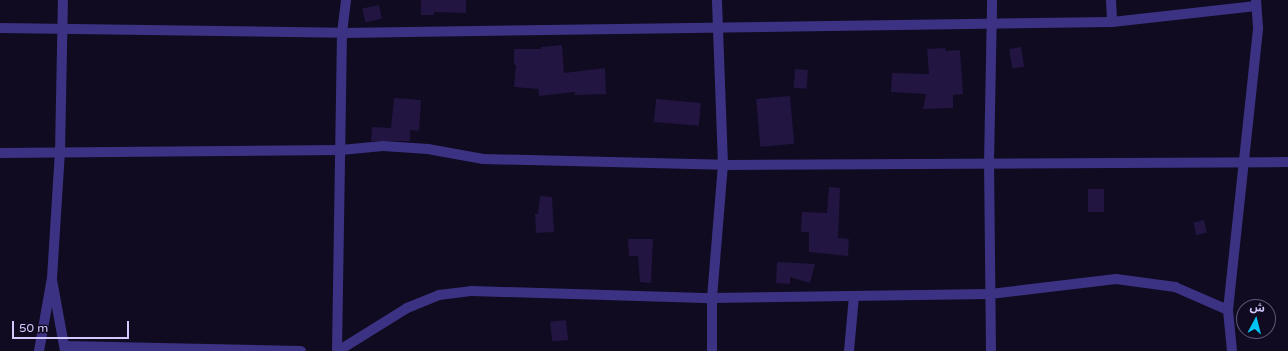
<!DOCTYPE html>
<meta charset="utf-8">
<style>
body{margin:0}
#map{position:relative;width:1288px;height:351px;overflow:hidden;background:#100b20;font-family:"Varela Round","Noto Sans Arabic",sans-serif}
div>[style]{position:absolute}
.building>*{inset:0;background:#221542;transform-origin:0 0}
.minor>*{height:10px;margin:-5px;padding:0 5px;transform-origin:5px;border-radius:5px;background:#3c3283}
.tertiary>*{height:10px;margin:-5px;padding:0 5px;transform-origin:5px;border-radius:5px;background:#3c3283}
span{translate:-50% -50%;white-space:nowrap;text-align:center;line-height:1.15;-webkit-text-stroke:4px #100b20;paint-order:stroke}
.north{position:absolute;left:1236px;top:299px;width:40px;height:40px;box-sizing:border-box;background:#100b20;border:1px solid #5e5779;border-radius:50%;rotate:7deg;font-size:11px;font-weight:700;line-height:16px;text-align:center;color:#d4c9ff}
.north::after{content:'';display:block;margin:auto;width:14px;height:18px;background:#00c5f4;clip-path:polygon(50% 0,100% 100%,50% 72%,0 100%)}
.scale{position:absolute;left:12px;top:321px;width:117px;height:18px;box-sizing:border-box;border:2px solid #d4c9ff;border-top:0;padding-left:5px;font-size:12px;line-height:14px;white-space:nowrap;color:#d4c9ff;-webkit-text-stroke:3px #100b20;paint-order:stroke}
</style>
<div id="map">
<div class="building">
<div style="clip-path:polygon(421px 0,466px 0,466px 13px,434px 12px,434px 15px,421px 15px)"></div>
<div style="left:379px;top:5px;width:14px;height:17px;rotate:78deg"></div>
<div style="clip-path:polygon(562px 45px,564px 73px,605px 68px,606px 94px,575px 95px,575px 92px,539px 96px,538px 89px,514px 87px,516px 65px,514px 65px,514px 49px,541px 49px,541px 47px)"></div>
<div style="left:1021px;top:47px;width:20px;height:12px;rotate:81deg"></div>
<div style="clip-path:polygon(945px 48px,946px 51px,960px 50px,963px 94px,953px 95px,953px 108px,923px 109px,926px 94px,891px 92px,892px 73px,929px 74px,927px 49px)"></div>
<div style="left:795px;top:69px;width:13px;height:19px;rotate:4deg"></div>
<div style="left:790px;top:96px;width:48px;height:34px;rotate:85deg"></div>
<div style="clip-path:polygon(394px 98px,421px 100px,419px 131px,410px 130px,410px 141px,371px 141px,372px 127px,391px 128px)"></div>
<div style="left:656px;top:99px;width:45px;height:23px;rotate:5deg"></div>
<div style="clip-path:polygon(829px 187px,840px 188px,838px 238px,849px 239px,848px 256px,809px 252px,809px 232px,801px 232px,802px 212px,827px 213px)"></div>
<div style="left:1088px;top:189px;width:16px;height:23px"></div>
<div style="clip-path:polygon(540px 196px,552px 197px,554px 232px,536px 233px,535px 214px,538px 214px)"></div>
<div style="left:1204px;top:220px;width:13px;height:11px;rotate:77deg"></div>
<div style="clip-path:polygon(628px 239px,653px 239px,651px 283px,640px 282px,638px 256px,629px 256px)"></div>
<div style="clip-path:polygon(777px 262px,815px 264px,810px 283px,790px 277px,790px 284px,776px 283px)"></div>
<div style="left:566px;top:320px;width:20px;height:16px;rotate:84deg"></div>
</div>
<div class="minor">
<div style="left:1111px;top:0;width:22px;rotate:87deg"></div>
<div style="left:0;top:28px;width:342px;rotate:0.8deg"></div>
<div style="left:342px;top:33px;width:770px;rotate:-0.82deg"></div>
<div style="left:1112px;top:22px;width:145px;rotate:-6.3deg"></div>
<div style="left:0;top:153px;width:341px;rotate:-0.5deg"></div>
<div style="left:341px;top:150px;width:42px;rotate:-5.4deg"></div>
<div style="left:383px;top:146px;width:45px;rotate:3.8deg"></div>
<div style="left:428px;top:149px;width:56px;rotate:10.3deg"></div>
<div style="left:483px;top:159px;width:240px;rotate:1.4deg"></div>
<div style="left:723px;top:165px;width:565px;rotate:-0.3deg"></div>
<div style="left:52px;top:280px;width:72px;rotate:79.6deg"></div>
<div style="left:65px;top:346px;width:236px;rotate:1.2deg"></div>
<div style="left:337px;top:351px;width:318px;rotate:-89.1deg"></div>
<div style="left:342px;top:33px;width:33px;rotate:-83deg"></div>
<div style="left:338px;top:351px;width:81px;rotate:-31.9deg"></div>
<div style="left:407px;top:308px;width:35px;rotate:-22deg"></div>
<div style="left:439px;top:295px;width:32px;rotate:-7deg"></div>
<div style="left:471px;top:291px;width:241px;rotate:1.7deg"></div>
<div style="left:712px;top:298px;width:278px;rotate:-0.8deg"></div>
<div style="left:990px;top:294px;width:127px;rotate:-6.8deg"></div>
<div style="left:1116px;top:279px;width:60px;rotate:7.7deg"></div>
<div style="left:1175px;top:287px;width:58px;rotate:23.5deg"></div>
<div style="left:712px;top:351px;width:53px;rotate:-90deg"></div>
<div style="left:712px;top:298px;width:133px;rotate:-85.3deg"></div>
<div style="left:723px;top:165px;width:165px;rotate:-92.1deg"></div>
<div style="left:849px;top:351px;width:55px;rotate:-84.8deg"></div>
<div style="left:991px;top:351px;width:188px;rotate:-90.6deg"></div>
<div style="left:989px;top:163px;width:163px;rotate:-88.9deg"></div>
<div style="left:1232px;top:351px;width:41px;rotate:-95.6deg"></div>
<div style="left:1228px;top:310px;width:284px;rotate:-83.9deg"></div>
<div style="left:1258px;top:28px;width:28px;rotate:-94deg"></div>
</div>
<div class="tertiary">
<div style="left:39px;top:351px;width:74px;rotate:-79.9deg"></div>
<div style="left:52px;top:278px;width:126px;rotate:-86.4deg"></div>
<div style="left:60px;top:152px;width:152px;rotate:-88.9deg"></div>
</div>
<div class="north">ش</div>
<div class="scale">50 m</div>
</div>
